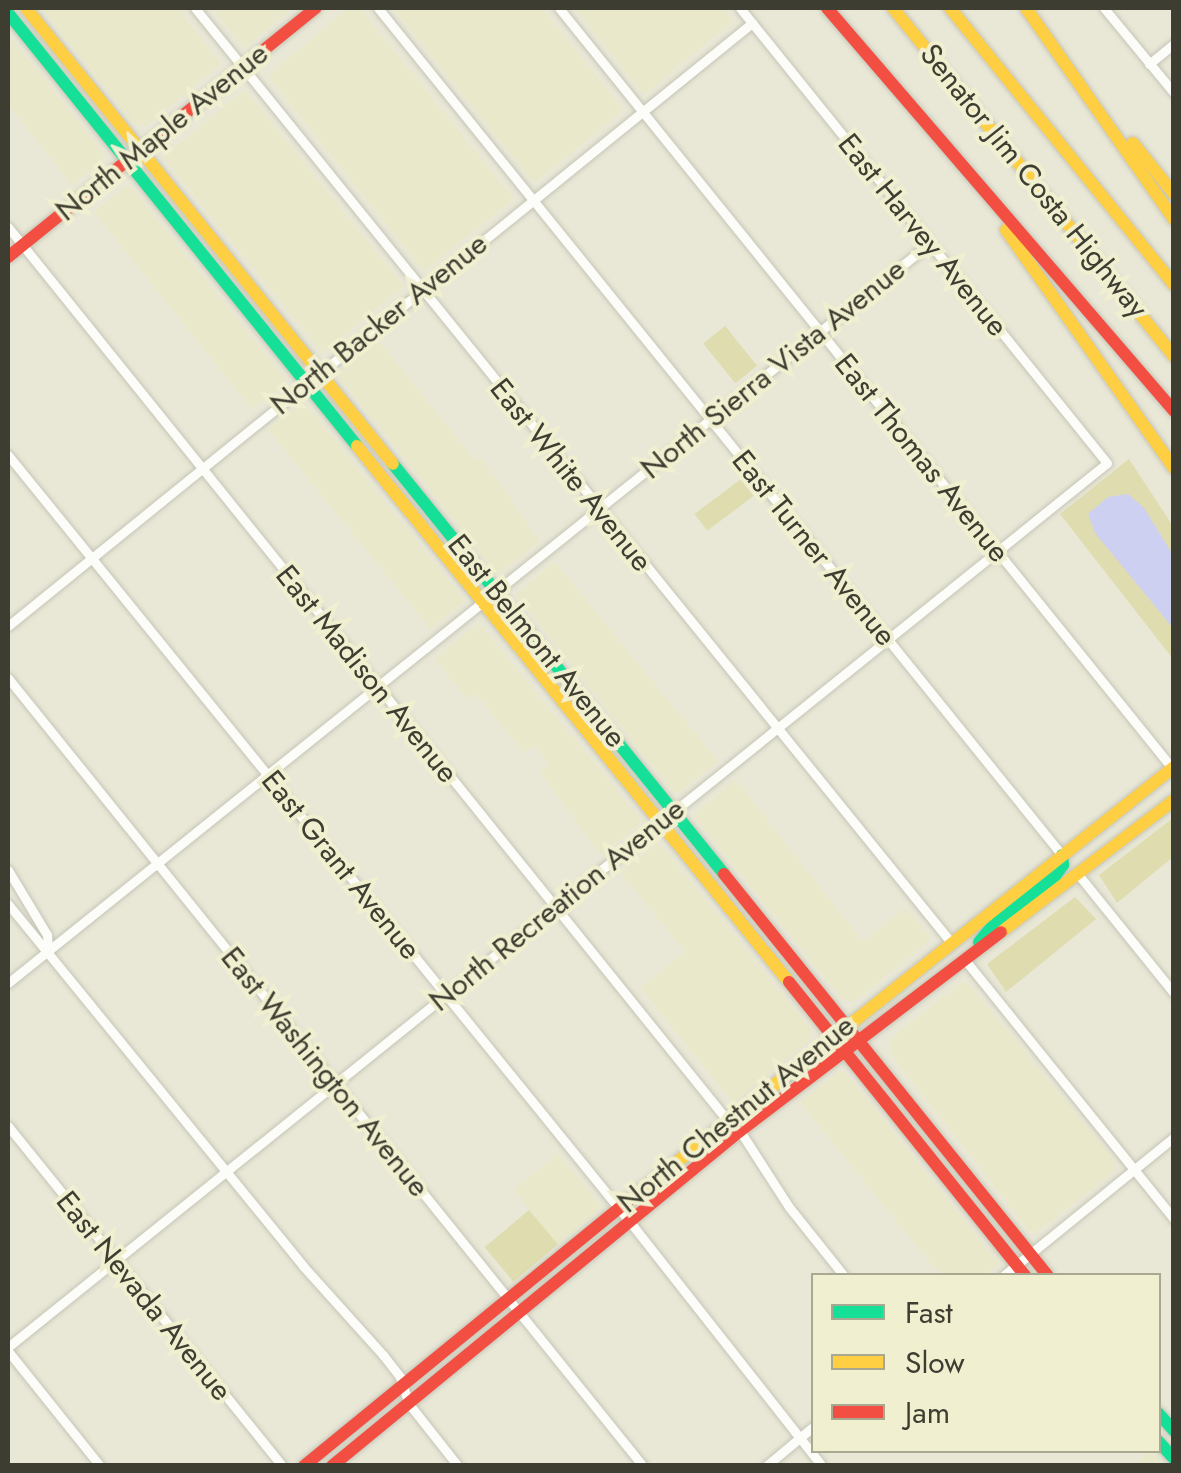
<!DOCTYPE html>
<style>
body{margin:0}
#map{position:relative;width:1181px;height:1473px;overflow:hidden;background:#e9e8d7;font-family:Jost,sans-serif}
div>[style]{position:absolute}
.built>*{inset:0;background:#eae8cb;transform-origin:0 0}
.green>*{inset:0;background:#dfdcaf;transform-origin:0 0}
.water>*{inset:0;background:#cdd0f0}
.roads{filter:drop-shadow(0 0 2px #c6c5b7) drop-shadow(0 0 2px #c6c5b7)}
.street>*{height:9px;margin:-4.5px;padding:0 4.5px;transform-origin:4.5px;border-radius:4.5px;background:#fcfcf9}
.fast>*{height:12px;margin:-6px;padding:0 6px;transform-origin:6px;border-radius:6px;background:#16e098}
.slow>*{height:12px;margin:-6px;padding:0 6px;transform-origin:6px;border-radius:6px;background:#ffcf43}
.jam>*{height:12px;margin:-6px;padding:0 6px;transform-origin:6px;border-radius:6px;background:#f24e42}
span{translate:-50% -50%;white-space:nowrap;text-align:center;line-height:1.15;-webkit-text-stroke:8px #f0efd0;paint-order:stroke}
.street-label{font-size:30px;color:#3e3d31}
.frame{position:absolute;inset:0;border:10px solid #3e3d31;pointer-events:none}
.legend{position:absolute;left:811px;top:1273px;width:350px;height:180px;box-sizing:border-box;background:#f0efd0;border:2px solid #a9a890;margin:0;padding:12px 18px;list-style:none;font-size:30px;color:#3e3d31}
.legend li{display:flex;align-items:center;gap:20px;height:50px}
.legend b{width:50px;border:2px solid #a9a890}
</style>
<div id="map">
<div class="built">
<div style="clip-path:polygon(41px 8px,178px 8px,221px 64px,147px 126px,135px 125px)"></div>
<div style="clip-path:polygon(218px 8px,293px 8px,244px 48px,214px 11px)"></div>
<div style="clip-path:polygon(348px 8px,360px 8px,514px 199px,424px 271px,268px 76px)"></div>
<div style="clip-path:polygon(393px 8px,542px 8px,624px 110px,534px 183px)"></div>
<div style="clip-path:polygon(574px 8px,723px 8px,734px 21px,644px 94px)"></div>
<div style="clip-path:polygon(8px 34px,103px 153px,103px 161px,72px 185px,8px 105px)"></div>
<div style="left:245px;top:90px;width:253px;height:106px;rotate:51deg"></div>
<div style="clip-path:polygon(125px 187px,132px 188px,285px 378px,284px 384px,252px 409px,94px 212px)"></div>
<div style="clip-path:polygon(379px 341px,475px 460px,481px 457px,540px 541px,498px 575px,340px 378px,340px 372px)"></div>
<div style="clip-path:polygon(301px 403px,306px 404px,465px 601px,430px 629px,268px 429px)"></div>
<div style="clip-path:polygon(555px 562px,718px 761px,679px 792px,673px 792px,515px 595px)"></div>
<div style="clip-path:polygon(479px 623px,640px 818px,640px 824px,600px 855px,540px 772px,549px 764px,534px 745px,523px 752px,475px 693px,467px 699px,434px 659px)"></div>
<div style="clip-path:polygon(736px 780px,863px 941px,906px 908px,929px 935px,928px 942px,855px 1001px,843px 1000px,695px 818px,695px 812px)"></div>
<div style="clip-path:polygon(656px 844px,661px 845px,811px 1030px,810px 1040px,735px 1101px,730px 1100px,640px 988px,685px 952px,620px 872px)"></div>
<div style="clip-path:polygon(961px 982px,967px 982px,1116px 1162px,1116px 1170px,1037px 1232px,1029px 1231px,889px 1052px,890px 1040px)"></div>
<div style="clip-path:polygon(839px 1071px,845px 1072px,999px 1264px,985px 1275px,940px 1275px,800px 1102px)"></div>
<div style="left:558px;top:1153px;width:70px;height:58px;rotate:51deg"></div>
<div style="left:1150px;top:1451px;width:18px;height:318px;rotate:49deg"></div>
</div>
<div class="green">
<div style="left:725px;top:326px;width:51px;height:28px;rotate:51deg"></div>
<div style="clip-path:polygon(1129px 459px,1173px 526px,1173px 659px,1060px 514px)"></div>
<div style="left:741px;top:479px;width:21px;height:58px;rotate:53deg"></div>
<div style="clip-path:polygon(1173px 818px,1173px 857px,1117px 903px,1099px 875px)"></div>
<div style="clip-path:polygon(1075px 897px,1096px 919px,1006px 992px,987px 964px)"></div>
<div style="left:529px;top:1210px;width:45px;height:58px;rotate:50deg"></div>
</div>
<div class="water">
<div style="clip-path:polygon(1128px 494px,1144px 508px,1173px 555px,1173px 628px,1095px 533px,1088px 514px,1108px 497px)"></div>
</div>
<div class="roads">
<div class="street">
<div style="left:195px;top:8px;width:1200px;rotate:51.02deg"></div>
<div style="left:378px;top:8px;width:1089px;rotate:51.08deg"></div>
<div style="left:559px;top:8px;width:976px;rotate:51.11deg"></div>
<div style="left:1104px;top:8px;width:110px;rotate:50.5deg"></div>
<div style="left:1149px;top:64px;width:32px;rotate:-39deg"></div>
<div style="left:8px;top:227px;width:1146px;rotate:51.16deg"></div>
<div style="left:8px;top:455px;width:988px;rotate:50.96deg"></div>
<div style="left:630px;top:1222px;width:310px;rotate:51.8deg"></div>
<div style="left:8px;top:626px;width:958px;rotate:-39.02deg"></div>
<div style="left:8px;top:678px;width:1012px;rotate:51.14deg"></div>
<div style="left:8px;top:870px;width:76px;rotate:59deg"></div>
<div style="left:47px;top:935px;width:16px;rotate:86deg"></div>
<div style="left:1077px;top:873px;width:154px;rotate:51.1deg"></div>
<div style="left:8px;top:904px;width:467px;rotate:50.8deg"></div>
<div style="left:303px;top:1266px;width:120px;rotate:48deg"></div>
<div style="left:383px;top:1355px;width:28px;rotate:52deg"></div>
<div style="left:400px;top:1377px;width:28px;rotate:72deg"></div>
<div style="left:409px;top:1404px;width:79px;rotate:51.7deg"></div>
<div style="left:965px;top:960px;width:333px;rotate:51.1deg"></div>
<div style="left:8px;top:983px;width:1182px;rotate:-38.75deg"></div>
<div style="left:8px;top:1126px;width:437px;rotate:51.1deg"></div>
<div style="left:740px;top:1131px;width:90px;rotate:57.2deg"></div>
<div style="left:789px;top:1207px;width:88px;rotate:51.4deg"></div>
<div style="left:1003px;top:1276px;width:220px;rotate:-39.1deg"></div>
<div style="left:8px;top:1347px;width:1410px;rotate:-38.81deg"></div>
<div style="left:1107px;top:463px;width:585px;rotate:-128.89deg"></div>
<div style="left:8px;top:1351px;width:147px;rotate:51.3deg"></div>
<div style="left:766px;top:1466px;width:62px;rotate:-39.8deg"></div>
</div>
<div class="fast">
<div style="left:8px;top:13px;width:556px;rotate:51.13deg"></div>
<div style="left:393px;top:464px;width:527px;rotate:51.09deg"></div>
<div style="left:979px;top:942px;width:23px;rotate:-50deg"></div>
<div style="left:994px;top:924px;width:78px;rotate:-38.2deg"></div>
<div style="left:1055px;top:876px;width:14px;rotate:-54deg"></div>
<div style="left:1063px;top:865px;width:10px;rotate:-96deg"></div>
<div style="left:1158px;top:1413px;width:24px;rotate:48deg"></div>
<div style="left:1158px;top:1441px;width:24px;rotate:48deg"></div>
</div>
<div class="slow">
<div style="left:26px;top:8px;width:585px;rotate:51.17deg"></div>
<div style="left:893px;top:8px;width:447px;rotate:51.1deg"></div>
<div style="left:950px;top:8px;width:356px;rotate:51deg"></div>
<div style="left:1026px;top:8px;width:258px;rotate:55deg"></div>
<div style="left:1133px;top:143px;width:65px;rotate:51.2deg"></div>
<div style="left:1006px;top:230px;width:291px;rotate:54.8deg"></div>
<div style="left:357px;top:446px;width:688px;rotate:51.13deg"></div>
<div style="left:1001px;top:932px;width:218px;rotate:-37.3deg"></div>
<div style="left:633px;top:1197px;width:691px;rotate:-38.48deg"></div>
</div>
<div class="jam">
<div style="left:827px;top:8px;width:532px;rotate:49.27deg"></div>
<div style="left:8px;top:257px;width:396px;rotate:-39deg"></div>
<div style="left:724px;top:874px;width:516px;rotate:51.13deg"></div>
<div style="left:789px;top:982px;width:377px;rotate:51.2deg"></div>
<div style="left:304px;top:1466px;width:425px;rotate:-39.3deg"></div>
<div style="left:332px;top:1466px;width:528px;rotate:-39.39deg"></div>
<div style="left:740px;top:1131px;width:328px;rotate:-37.3deg"></div>
</div>
</div>
<div class="street-label">
<span style="left:162px;top:132px;rotate:-39deg">North Maple Avenue</span>
<span style="left:1034px;top:181px;rotate:51deg">Senator Jim Costa Highway</span>
<span style="left:923px;top:235px;rotate:51deg">East Harvey Avenue</span>
<span style="left:379px;top:324px;rotate:-39deg">North Backer Avenue</span>
<span style="left:773px;top:369px;rotate:-39deg">North Sierra Vista Avenue</span>
<span style="left:922px;top:458px;rotate:51deg">East Thomas Avenue</span>
<span style="left:571px;top:475px;rotate:51deg">East White Avenue</span>
<span style="left:814px;top:548px;rotate:51deg">East Turner Avenue</span>
<span style="left:537px;top:641px;rotate:51deg">East Belmont Avenue</span>
<span style="left:367px;top:674px;rotate:51deg">East Madison Avenue</span>
<span style="left:341px;top:865px;rotate:51deg">East Grant Avenue</span>
<span style="left:557px;top:905px;rotate:-39deg">North Recreation Avenue</span>
<span style="left:325px;top:1072px;rotate:51deg">East Washington Avenue</span>
<span style="left:736px;top:1114px;rotate:-39deg">North Chestnut Avenue</span>
<span style="left:144px;top:1296px;rotate:51deg">East Nevada Avenue</span>
</div>
<div class="frame"></div>
<ul class="legend">
<li><b style="height:12px;background:#16e098"></b>Fast</li>
<li><b style="height:12px;background:#ffcf43"></b>Slow</li>
<li><b style="height:12px;background:#f24e42"></b>Jam</li>
</ul>
</div>
